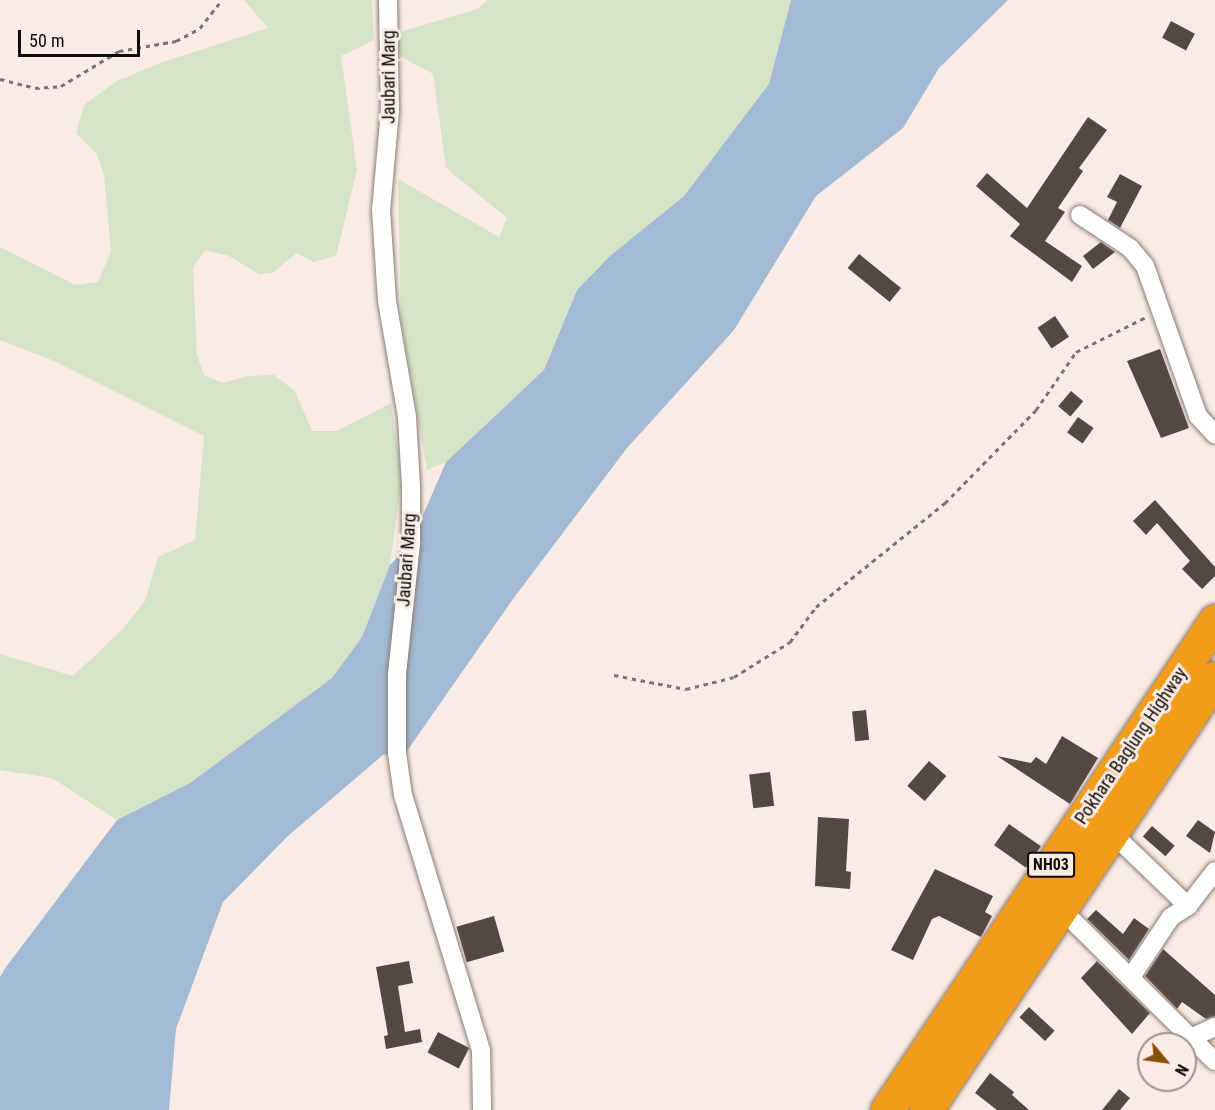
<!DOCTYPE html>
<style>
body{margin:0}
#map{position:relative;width:1215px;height:1110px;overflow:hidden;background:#faece4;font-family:"Roboto Condensed",sans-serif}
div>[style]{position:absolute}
.green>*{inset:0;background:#d5e3c6}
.water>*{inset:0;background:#a2bad4}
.building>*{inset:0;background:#544942;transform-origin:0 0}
.path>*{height:3px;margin-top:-1.5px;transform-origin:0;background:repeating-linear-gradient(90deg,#7c746e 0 4.5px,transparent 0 9px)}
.roads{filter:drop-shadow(0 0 2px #887c75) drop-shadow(0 0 2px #887c75)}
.street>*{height:18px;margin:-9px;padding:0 9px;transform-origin:9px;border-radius:9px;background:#fff}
.highway>*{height:33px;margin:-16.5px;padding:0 16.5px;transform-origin:16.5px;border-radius:16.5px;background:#f19c1a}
span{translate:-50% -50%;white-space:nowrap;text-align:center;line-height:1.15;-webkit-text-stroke:6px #faece4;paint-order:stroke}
.shield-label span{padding:2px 4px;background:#faece4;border:2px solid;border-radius:4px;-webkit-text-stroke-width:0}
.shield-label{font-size:16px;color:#100c09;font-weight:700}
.street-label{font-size:18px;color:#100c09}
.north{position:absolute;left:1137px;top:1032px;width:60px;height:60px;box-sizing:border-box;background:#faece4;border:2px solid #9c928c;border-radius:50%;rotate:119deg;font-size:16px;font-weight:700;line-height:24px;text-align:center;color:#100c09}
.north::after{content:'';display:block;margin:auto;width:21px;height:27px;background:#894e0a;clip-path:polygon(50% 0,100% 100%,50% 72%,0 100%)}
.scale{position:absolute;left:18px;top:30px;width:122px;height:27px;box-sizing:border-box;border:3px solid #100c09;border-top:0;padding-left:8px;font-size:18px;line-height:21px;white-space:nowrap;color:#100c09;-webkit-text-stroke:4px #faece4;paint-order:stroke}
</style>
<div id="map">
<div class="green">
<div style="clip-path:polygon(244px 0,372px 0,374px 40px,341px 56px,357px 170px,336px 256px,313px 262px,297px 253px,272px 273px,259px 274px,229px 256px,205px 250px,193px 268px,197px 355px,204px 375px,223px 383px,247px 376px,274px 375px,295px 391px,312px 431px,337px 431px,391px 403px,402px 478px,390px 565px,362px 637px,332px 678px,190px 783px,117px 820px,52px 778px,0 770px,0 654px,73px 676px,122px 630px,145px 601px,158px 557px,195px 540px,204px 436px,54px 361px,0 340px,0 247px,75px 285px,98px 282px,111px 252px,104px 175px,97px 154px,76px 133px,84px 105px,115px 82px,160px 63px,268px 28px)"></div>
<div style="clip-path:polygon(488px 0,791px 0,769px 84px,684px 196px,610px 256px,577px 290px,544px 370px,446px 462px,427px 470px,401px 319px,398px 179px,499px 237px,507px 218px,446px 168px,433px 74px,400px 56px,397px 33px,477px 9px)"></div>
</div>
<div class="water">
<div style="clip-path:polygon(791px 0,1008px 0,939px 68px,903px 128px,816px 196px,734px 330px,627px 448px,513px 599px,407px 751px,383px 755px,288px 836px,223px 902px,176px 1029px,169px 1110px,0 1110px,0 977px,6px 967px,117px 820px,190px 783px,332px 678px,362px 637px,390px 565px,411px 543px,446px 462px,544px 370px,577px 290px,610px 256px,684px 196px,769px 84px)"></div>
</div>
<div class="building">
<div style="left:1171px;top:21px;width:27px;height:19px;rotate:28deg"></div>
<div style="clip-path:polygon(1088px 117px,1107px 130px,1079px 168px,1083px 171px,1058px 208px,1065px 212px,1045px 241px,1082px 266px,1072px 282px,1010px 236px,1020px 224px,976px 186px,987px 173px,1027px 208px)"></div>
<div style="clip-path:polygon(1120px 174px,1142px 186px,1120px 228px,1108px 220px,1117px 202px,1107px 197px)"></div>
<div style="clip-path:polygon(1101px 242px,1115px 252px,1093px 269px,1083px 256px)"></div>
<div style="left:859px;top:254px;width:54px;height:18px;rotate:39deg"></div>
<div style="left:1055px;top:316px;width:25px;height:21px;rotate:56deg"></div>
<div style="clip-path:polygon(1160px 349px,1189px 428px,1161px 438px,1127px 361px)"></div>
<div style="left:1071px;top:391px;width:16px;height:20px;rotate:40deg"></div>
<div style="left:1078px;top:417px;width:19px;height:19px;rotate:35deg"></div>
<div style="clip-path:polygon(1155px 500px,1215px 567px,1215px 576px,1202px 589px,1182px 569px,1190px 561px,1157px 523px,1146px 535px,1133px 521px)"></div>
<div style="left:866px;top:710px;width:30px;height:14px;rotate:84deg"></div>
<div style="clip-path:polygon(1062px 736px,1098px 758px,1070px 804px,997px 756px,1031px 763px,1036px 757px,1046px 764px)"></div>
<div style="left:929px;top:761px;width:23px;height:33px;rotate:41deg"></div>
<div style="left:770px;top:772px;width:34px;height:21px;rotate:83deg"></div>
<div style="clip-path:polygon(818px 817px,849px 819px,846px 871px,851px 872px,850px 889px,815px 886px)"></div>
<div style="clip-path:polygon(1198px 820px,1215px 832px,1210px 853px,1186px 836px)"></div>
<div style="left:1009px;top:824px;width:39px;height:26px;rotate:35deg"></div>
<div style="left:1152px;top:826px;width:30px;height:14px;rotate:41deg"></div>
<div style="clip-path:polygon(935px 869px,993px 896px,985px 912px,992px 916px,981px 937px,939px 916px,932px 919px,913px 960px,891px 950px)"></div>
<div style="clip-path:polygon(1096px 910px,1123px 934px,1134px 918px,1149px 929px,1129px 960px,1087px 919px)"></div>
<div style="left:494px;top:916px;width:37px;height:39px;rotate:74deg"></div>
<div style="clip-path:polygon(1163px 949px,1215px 995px,1215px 1016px,1206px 1019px,1182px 1002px,1177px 1009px,1145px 976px)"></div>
<div style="clip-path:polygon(409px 961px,413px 983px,398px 986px,405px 1032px,420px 1029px,422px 1042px,386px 1049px,384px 1036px,388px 1035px,376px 967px)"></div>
<div style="clip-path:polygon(1097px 961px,1150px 1013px,1132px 1034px,1081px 978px)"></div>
<div style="left:1029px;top:1007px;width:35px;height:14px;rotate:43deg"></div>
<div style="left:438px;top:1032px;width:35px;height:23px;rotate:27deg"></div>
<div style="clip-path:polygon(990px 1073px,1014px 1092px,1012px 1095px,1029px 1110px,997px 1110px,975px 1093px)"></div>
<div style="clip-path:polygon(1119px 1089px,1130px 1098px,1120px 1110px,1102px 1110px)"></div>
</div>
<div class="path">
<div style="left:0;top:79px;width:36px;rotate:14deg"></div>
<div style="left:35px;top:88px;width:26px;rotate:-4deg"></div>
<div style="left:61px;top:86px;width:68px;rotate:-31.1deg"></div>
<div style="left:119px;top:51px;width:58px;rotate:-10deg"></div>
<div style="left:176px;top:41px;width:27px;rotate:-28deg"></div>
<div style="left:200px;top:28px;width:36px;rotate:-52deg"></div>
<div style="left:614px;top:675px;width:73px;rotate:11deg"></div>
<div style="left:686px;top:689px;width:49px;rotate:-14deg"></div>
<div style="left:734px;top:677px;width:66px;rotate:-32deg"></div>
<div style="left:790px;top:642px;width:44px;rotate:-53.4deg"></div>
<div style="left:816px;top:607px;width:166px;rotate:-38.9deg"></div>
<div style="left:945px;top:503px;width:130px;rotate:-45.6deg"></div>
<div style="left:1036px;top:410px;width:70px;rotate:-55.4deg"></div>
<div style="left:1076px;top:352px;width:78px;rotate:-26.6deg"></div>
</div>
<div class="roads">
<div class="street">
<div style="left:388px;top:0;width:110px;rotate:89deg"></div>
<div style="left:390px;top:110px;width:100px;rotate:95.1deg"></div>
<div style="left:381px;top:210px;width:91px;rotate:86.2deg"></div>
<div style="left:387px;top:301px;width:118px;rotate:80.2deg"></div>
<div style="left:407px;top:417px;width:69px;rotate:86.7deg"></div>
<div style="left:411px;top:486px;width:57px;rotate:90deg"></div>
<div style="left:411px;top:543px;width:132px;rotate:96.1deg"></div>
<div style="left:397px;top:674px;width:79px;rotate:90deg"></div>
<div style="left:397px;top:753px;width:42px;rotate:81.9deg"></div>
<div style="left:403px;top:795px;width:267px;rotate:73deg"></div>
<div style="left:481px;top:1050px;width:60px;rotate:89deg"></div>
<div style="left:1080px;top:215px;width:60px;rotate:33.4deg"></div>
<div style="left:1130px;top:248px;width:23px;rotate:50deg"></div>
<div style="left:1145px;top:266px;width:159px;rotate:70.5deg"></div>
<div style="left:1198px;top:416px;width:25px;rotate:47deg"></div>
<div style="left:1111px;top:832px;width:107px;rotate:43.9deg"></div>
<div style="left:1188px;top:906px;width:44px;rotate:-52.4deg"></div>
<div style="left:1059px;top:907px;width:186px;rotate:44.8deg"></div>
<div style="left:1191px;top:1038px;width:26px;rotate:-25deg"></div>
<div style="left:1131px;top:977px;width:72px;rotate:-56.3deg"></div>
<div style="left:1171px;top:917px;width:20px;rotate:-33deg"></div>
<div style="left:1191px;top:1038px;width:33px;rotate:44deg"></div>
</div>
<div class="highway">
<div style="left:887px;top:1110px;width:589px;rotate:-56.15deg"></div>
<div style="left:926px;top:1110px;width:520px;rotate:-56.22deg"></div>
</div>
</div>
<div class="shield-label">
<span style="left:1051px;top:865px">NH03</span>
</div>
<div class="street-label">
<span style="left:389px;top:77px;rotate:-90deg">Jaubari Marg</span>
<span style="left:407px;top:560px;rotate:-86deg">Jaubari Marg</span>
<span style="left:1131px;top:746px;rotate:-56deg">Pokhara Baglung Highway</span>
</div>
<div class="north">N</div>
<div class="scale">50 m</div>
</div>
